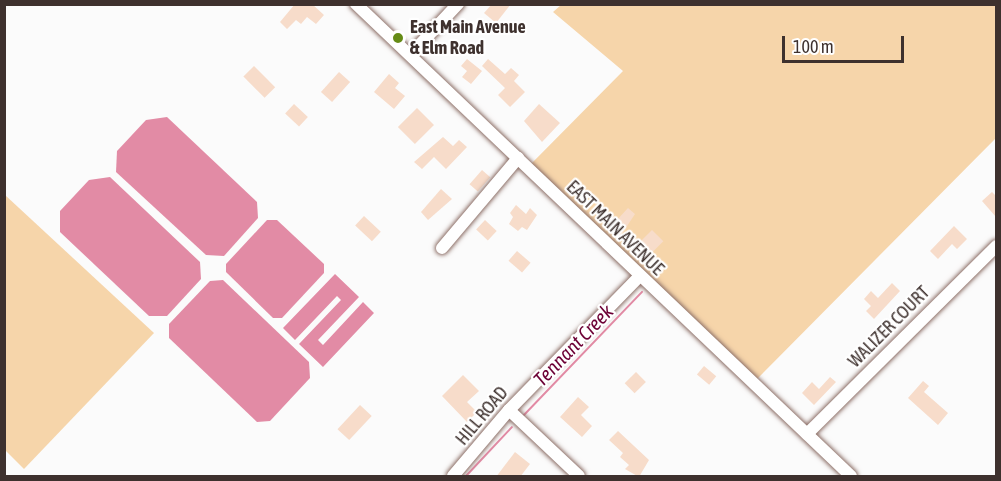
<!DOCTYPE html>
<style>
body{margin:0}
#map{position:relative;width:1001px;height:481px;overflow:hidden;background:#fbfbfb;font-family:"Asap Condensed",sans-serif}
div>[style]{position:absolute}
.green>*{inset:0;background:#f6d5aa}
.water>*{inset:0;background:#e28ba5}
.stream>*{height:2px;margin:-1px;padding:0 1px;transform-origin:1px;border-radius:1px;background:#e28ba5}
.building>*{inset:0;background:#f7dcca;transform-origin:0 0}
.roads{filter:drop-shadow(0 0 2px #8e7169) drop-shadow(0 0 2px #8e7169)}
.minor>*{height:12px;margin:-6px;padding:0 6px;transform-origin:6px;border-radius:6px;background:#fff}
.dots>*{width:16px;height:16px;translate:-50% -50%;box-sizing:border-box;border:3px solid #fff;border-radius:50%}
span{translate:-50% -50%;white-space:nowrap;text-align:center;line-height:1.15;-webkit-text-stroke:4.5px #fff;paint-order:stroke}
.poi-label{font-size:18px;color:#3e312e;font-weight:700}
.left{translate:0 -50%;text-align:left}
.street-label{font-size:18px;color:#3e312e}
.water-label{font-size:20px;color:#6c0035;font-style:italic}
.frame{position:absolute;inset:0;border:6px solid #3e312e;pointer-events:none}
.scale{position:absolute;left:782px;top:36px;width:122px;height:27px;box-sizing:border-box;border:3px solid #3e312e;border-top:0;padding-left:8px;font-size:18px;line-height:21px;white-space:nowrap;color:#3e312e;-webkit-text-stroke:4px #fff;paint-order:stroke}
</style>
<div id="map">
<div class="green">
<div style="clip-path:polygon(561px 5px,996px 5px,996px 138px,755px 381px,530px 165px,623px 71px,553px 12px)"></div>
<div style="clip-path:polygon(5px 195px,154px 333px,24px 469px,5px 450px)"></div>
</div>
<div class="water">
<div style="clip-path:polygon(167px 117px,257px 202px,258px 218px,224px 256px,206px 255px,116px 172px,117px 151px,146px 120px)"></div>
<div style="clip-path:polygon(110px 177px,200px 262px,201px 279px,167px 316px,149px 316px,60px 232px,60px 211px,89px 180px)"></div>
<div style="clip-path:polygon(267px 220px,277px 220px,324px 264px,324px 273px,282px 318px,273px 318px,226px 272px,226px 264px)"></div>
<div style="clip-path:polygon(335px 274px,359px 297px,318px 340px,323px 345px,363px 302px,374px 313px,323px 367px,299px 344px,341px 300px,337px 296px,295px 340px,283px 328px)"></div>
<div style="clip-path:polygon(223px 280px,309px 362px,310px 378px,270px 421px,257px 422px,169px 338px,169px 324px,210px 281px)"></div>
</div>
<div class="stream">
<div style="left:523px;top:416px;width:172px;rotate:-46.2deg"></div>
<div style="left:466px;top:476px;width:67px;rotate:-46.8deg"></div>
</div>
<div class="building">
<div style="clip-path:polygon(295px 4px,312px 4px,324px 15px,316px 24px,307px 17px,301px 24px,296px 20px,287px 29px,280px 22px)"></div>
<div style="clip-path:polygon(492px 4px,511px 4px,496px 23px,484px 13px)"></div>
<div style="clip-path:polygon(467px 59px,482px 71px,471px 84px,462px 77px,467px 71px,461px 66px)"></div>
<div style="clip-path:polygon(488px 59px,505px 74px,511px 68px,519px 75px,514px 81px,525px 92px,510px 107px,498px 95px,505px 88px,482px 66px)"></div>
<div style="left:254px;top:66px;width:30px;height:15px;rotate:45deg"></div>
<div style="left:339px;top:72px;width:15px;height:27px;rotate:42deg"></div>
<div style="clip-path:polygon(389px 74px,399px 83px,395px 88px,405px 96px,394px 109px,374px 92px)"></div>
<div style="left:294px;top:104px;width:19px;height:13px;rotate:43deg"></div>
<div style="clip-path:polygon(539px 104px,560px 123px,542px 142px,524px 121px)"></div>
<div style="left:417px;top:108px;width:24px;height:27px;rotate:45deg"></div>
<div style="clip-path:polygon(443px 137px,453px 146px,459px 140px,467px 147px,446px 169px,434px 157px,422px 169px,414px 162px)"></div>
<div style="left:482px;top:170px;width:11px;height:19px;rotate:41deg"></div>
<div style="clip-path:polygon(441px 189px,452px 199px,428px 220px,421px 212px)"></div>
<div style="clip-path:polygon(992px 192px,996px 196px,996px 217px,982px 201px)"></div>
<div style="clip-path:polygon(516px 205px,526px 214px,530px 208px,537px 215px,527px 230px,522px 227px,518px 231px,509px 224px,513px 217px,510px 213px)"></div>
<div style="clip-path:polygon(628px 208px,635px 214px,619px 238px,602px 222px,609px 215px,616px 221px)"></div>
<div style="left:364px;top:216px;width:23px;height:13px;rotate:43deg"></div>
<div style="left:485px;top:220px;width:16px;height:13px;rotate:43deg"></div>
<div style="clip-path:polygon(954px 226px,967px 239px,957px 249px,952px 244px,938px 259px,930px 251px)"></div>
<div style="left:652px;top:230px;width:16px;height:21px;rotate:45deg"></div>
<div style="left:517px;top:251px;width:18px;height:13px;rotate:41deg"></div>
<div style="clip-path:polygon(892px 283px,900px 291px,874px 319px,866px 311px,871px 306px,864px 299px,871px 291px,878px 298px)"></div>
<div style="left:704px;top:366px;width:16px;height:11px;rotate:40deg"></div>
<div style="left:636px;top:372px;width:14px;height:16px;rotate:45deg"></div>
<div style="clip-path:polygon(463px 375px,479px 391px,467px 402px,477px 412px,467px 422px,442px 396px)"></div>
<div style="clip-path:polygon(830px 377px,836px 382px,814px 405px,802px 393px,812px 382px,819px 389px)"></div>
<div style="clip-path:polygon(923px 381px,929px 386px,924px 392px,948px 413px,938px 425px,908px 398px)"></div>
<div style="clip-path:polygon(578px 397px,589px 407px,581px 415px,592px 426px,582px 437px,560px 417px)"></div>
<div style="left:360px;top:405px;width:16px;height:33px;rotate:43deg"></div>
<div style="clip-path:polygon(618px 431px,649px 460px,639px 477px,625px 469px,629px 465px,620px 457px,623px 453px,609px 440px)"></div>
<div style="clip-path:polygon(515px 452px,530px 464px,520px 477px,496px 477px)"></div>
</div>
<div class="roads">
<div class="minor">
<div style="left:356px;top:4px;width:684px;rotate:43.64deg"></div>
<div style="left:411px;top:54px;width:69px;rotate:-46.8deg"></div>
<div style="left:442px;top:248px;width:118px;rotate:-49.8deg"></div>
<div style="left:509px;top:410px;width:96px;rotate:43.3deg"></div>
<div style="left:807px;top:434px;width:267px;rotate:-44.8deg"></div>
<div style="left:453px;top:476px;width:87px;rotate:-49.7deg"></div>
<div style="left:509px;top:410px;width:186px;rotate:-45.7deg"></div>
</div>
</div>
<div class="dots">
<div style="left:398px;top:38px;background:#658b16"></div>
</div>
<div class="poi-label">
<span class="left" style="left:410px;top:38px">East Main Avenue<br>&amp; Elm Road</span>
</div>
<div class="street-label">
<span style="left:615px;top:228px;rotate:44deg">EAST MAIN AVENUE</span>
<span style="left:889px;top:327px;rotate:-45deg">WALIZER COURT</span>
<span style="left:482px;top:416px;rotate:-50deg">HILL ROAD</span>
</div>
<div class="water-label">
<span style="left:573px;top:345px;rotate:-46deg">Tennant Creek</span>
</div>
<div class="frame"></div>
<div class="scale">100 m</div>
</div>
